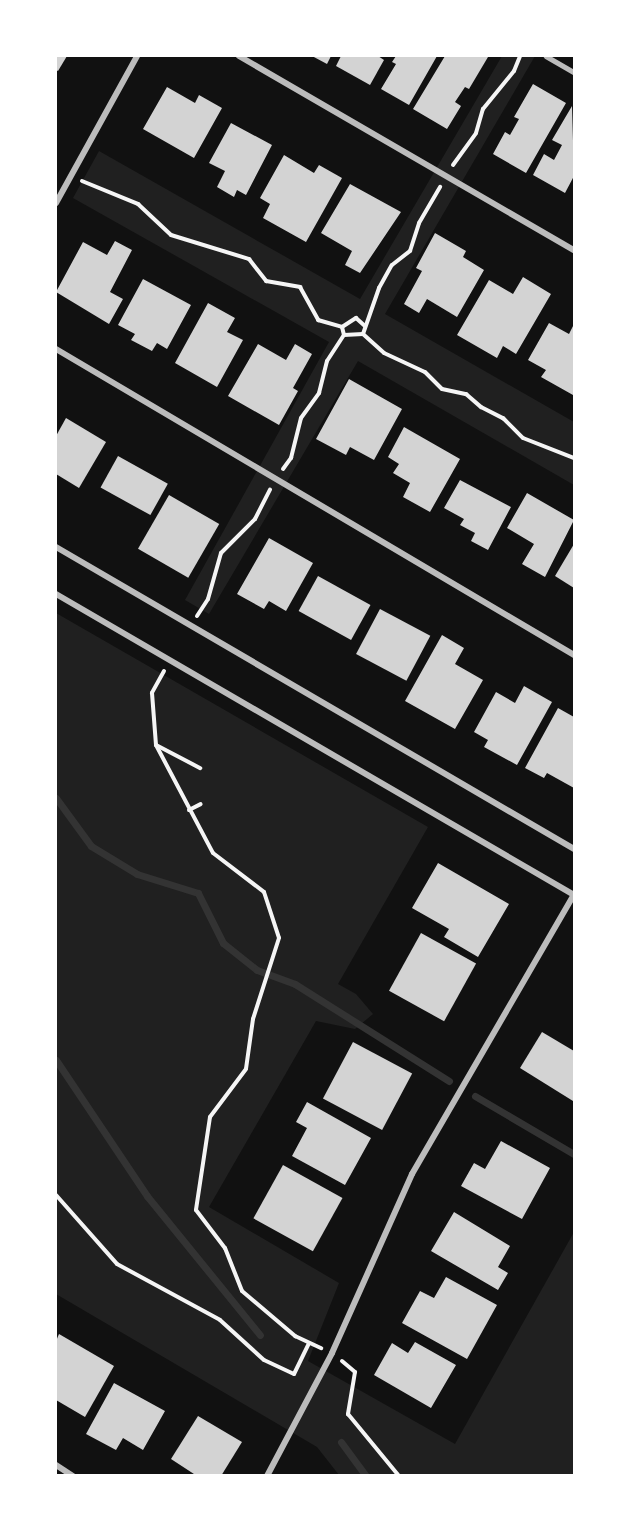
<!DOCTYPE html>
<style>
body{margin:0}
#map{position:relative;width:630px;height:1531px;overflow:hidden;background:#111;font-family:"Space Grotesk",sans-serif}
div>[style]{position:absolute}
.green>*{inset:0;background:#202020}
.stream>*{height:7px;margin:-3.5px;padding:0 3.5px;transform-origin:3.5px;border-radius:3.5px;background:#333}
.building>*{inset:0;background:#d3d3d3;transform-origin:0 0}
.path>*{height:4px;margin:-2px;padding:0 2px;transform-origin:2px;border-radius:2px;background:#f5f5f5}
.service>*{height:4.5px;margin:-2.25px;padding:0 2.25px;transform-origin:2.25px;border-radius:2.25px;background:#bcbcbc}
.minor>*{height:6px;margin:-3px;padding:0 3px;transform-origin:3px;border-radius:3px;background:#bcbcbc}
span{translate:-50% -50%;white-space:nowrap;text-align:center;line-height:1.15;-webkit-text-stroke:4.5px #fff;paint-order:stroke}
.frame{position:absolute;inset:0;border:57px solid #fff;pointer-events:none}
</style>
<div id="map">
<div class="green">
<div style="clip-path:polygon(502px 56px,535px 56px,385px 314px,574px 422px,574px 485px,358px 361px,209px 614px,185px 600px,329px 342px,73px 198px,99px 151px,360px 299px)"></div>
<div style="clip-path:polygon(56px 613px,428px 827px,338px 984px,356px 994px,373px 1014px,355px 1029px,316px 1021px,209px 1207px,339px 1283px,308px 1361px,455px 1444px,574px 1232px,574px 1475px,339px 1475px,317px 1447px,56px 1294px)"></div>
</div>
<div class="stream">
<div style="left:56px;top:798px;width:59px;rotate:53.9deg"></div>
<div style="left:91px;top:846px;width:54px;rotate:31.3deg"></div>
<div style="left:137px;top:874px;width:64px;rotate:17.3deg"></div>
<div style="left:198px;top:893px;width:56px;rotate:63.4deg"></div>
<div style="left:223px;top:943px;width:43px;rotate:38.5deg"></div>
<div style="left:257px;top:970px;width:40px;rotate:20.2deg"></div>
<div style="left:295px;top:984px;width:182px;rotate:32.2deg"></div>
<div style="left:56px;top:1060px;width:164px;rotate:56.2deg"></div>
<div style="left:147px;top:1196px;width:179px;rotate:50.9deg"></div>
<div style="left:475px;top:1096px;width:115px;rotate:30.4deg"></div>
<div style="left:341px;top:1442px;width:42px;rotate:53.7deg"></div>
</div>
<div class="building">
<div style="clip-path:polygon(56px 56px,67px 56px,58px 71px,56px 70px)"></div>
<div style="clip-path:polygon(312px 56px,331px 56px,327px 64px)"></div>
<div style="clip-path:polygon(341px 56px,378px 56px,384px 60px,370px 85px,336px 66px)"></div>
<div style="clip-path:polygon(396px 56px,437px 56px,409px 105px,381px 89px,396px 64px,392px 62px)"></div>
<div style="clip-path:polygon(445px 56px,488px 57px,469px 89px,465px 87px,455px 102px,461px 106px,447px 129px,413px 109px)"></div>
<div style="clip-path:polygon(533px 84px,566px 103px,526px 173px,493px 154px,505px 132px,510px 135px,519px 119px,514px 117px)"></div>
<div style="clip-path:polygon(167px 87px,195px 103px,199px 95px,222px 108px,194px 158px,143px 129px)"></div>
<div style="clip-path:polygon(572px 106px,574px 176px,565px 193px,533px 175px,544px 154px,554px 160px,562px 145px,552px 140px)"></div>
<div style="clip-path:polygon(231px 123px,272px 145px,246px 195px,237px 190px,234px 197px,217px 187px,225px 171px,209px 163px)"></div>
<div style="clip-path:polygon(284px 155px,314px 173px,319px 165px,342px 178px,306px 242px,263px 218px,270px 204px,260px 198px)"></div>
<div style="clip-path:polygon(350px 184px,401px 212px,360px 273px,345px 265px,352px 251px,321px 233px)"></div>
<div style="clip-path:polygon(435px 233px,466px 251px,463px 257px,484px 270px,457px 317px,427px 299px,419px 313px,404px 304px,422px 271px,416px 268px)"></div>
<div style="clip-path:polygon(115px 241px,132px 250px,110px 292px,123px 299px,109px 324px,56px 292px,83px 242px,107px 255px)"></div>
<div style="clip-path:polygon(523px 277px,551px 294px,516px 354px,503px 346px,497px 358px,457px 335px,489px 280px,513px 294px)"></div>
<div style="clip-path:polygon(143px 279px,191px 305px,167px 349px,157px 343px,152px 351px,131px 340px,135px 334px,118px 325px)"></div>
<div style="clip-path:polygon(208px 303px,235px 318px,227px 332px,243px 340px,217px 387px,175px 363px)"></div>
<div style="clip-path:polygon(549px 323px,569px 334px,574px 324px,573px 395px,541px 377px,546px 370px,528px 360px)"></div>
<div style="clip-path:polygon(258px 344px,286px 360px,295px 344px,312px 354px,293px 388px,298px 391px,279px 425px,228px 396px)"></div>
<div style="clip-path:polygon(349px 379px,402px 409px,374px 460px,350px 447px,346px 455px,316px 439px)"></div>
<div style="clip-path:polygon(66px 418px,106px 442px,79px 488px,56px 474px,56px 436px)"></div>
<div style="clip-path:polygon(404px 427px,460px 459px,430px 512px,403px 497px,410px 483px,393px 473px,399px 464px,388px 457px)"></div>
<div style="left:118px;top:456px;width:57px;height:36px;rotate:29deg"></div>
<div style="clip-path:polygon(460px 480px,511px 507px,488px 550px,471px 541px,475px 533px,460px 525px,464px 519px,444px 508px)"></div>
<div style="clip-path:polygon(527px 493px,574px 520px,545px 577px,522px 564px,534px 544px,507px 528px)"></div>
<div style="left:169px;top:495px;width:58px;height:62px;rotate:30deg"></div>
<div style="clip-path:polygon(269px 538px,313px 563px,286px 611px,269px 601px,264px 609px,237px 594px)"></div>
<div style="clip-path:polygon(574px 544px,574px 588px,555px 576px)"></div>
<div style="left:318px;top:576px;width:60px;height:40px;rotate:29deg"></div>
<div style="left:380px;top:609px;width:57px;height:51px;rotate:28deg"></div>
<div style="clip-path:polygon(442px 635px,464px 648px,455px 664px,483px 680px,455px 729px,405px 701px)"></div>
<div style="clip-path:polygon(524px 686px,552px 702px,517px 765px,484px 747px,488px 740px,474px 732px,496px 692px,515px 703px)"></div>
<div style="clip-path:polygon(558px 708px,574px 717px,574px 788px,547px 773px,544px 778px,525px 768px)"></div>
<div style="clip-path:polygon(438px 863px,509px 904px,478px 957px,444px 937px,449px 929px,412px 908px)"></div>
<div style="left:421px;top:933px;width:63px;height:66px;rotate:29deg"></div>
<div style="clip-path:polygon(542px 1032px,574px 1051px,573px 1101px,520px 1068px)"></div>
<div style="left:353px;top:1042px;width:67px;height:64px;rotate:28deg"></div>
<div style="clip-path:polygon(307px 1102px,371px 1138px,345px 1185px,292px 1156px,307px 1128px,296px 1122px)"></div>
<div style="clip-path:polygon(501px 1141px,550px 1168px,522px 1219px,461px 1186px,474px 1163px,485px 1169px)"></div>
<div style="left:283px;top:1165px;width:68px;height:61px;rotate:29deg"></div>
<div style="clip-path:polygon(454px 1212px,510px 1246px,498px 1267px,508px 1273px,498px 1290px,431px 1251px)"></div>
<div style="clip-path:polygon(446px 1277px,497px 1305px,467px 1359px,402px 1323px,420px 1291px,434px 1298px)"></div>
<div style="clip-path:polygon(59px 1334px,114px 1366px,85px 1417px,56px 1400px,56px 1341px)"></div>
<div style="clip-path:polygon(415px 1342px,456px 1365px,431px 1408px,374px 1375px,392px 1343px,408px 1353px)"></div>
<div style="clip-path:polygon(114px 1383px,165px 1411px,143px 1450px,123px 1438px,116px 1450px,86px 1434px)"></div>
<div style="clip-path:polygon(198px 1416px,242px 1442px,221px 1476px,197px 1476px,171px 1459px)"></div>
</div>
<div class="path">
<div style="left:453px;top:165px;width:39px;rotate:-54deg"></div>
<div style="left:476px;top:133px;width:25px;rotate:-74deg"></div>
<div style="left:483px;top:109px;width:49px;rotate:-50.8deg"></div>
<div style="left:514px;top:71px;width:16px;rotate:-68deg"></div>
<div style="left:82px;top:181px;width:61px;rotate:22.3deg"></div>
<div style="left:138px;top:204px;width:45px;rotate:43.2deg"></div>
<div style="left:171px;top:235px;width:82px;rotate:17.1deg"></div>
<div style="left:249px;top:259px;width:28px;rotate:52deg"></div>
<div style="left:266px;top:281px;width:35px;rotate:10deg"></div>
<div style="left:300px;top:287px;width:38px;rotate:61deg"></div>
<div style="left:318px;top:320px;width:25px;rotate:16deg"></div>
<div style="left:342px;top:327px;width:8px;rotate:76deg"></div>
<div style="left:344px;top:335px;width:19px;rotate:-3deg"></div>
<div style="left:363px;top:334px;width:28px;rotate:42deg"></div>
<div style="left:384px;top:353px;width:45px;rotate:24.9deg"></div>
<div style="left:425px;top:372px;width:24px;rotate:45deg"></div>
<div style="left:442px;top:389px;width:25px;rotate:12deg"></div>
<div style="left:466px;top:394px;width:20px;rotate:41deg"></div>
<div style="left:481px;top:407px;width:25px;rotate:27deg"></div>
<div style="left:503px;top:418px;width:28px;rotate:45deg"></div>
<div style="left:523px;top:438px;width:55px;rotate:21.4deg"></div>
<div style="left:342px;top:327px;width:17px;rotate:-33deg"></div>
<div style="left:356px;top:318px;width:12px;rotate:42deg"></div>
<div style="left:363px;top:334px;width:49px;rotate:-70.8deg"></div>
<div style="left:379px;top:288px;width:26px;rotate:-61deg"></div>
<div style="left:392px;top:265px;width:23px;rotate:-38deg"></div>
<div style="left:410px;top:251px;width:29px;rotate:-72deg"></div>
<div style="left:419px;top:223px;width:42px;rotate:-59.7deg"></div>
<div style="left:283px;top:469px;width:14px;rotate:-54deg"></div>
<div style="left:291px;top:458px;width:41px;rotate:-76deg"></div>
<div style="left:301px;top:418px;width:31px;rotate:-54deg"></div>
<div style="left:319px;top:393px;width:33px;rotate:-76deg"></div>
<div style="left:327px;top:361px;width:31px;rotate:-57deg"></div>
<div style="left:197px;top:616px;width:20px;rotate:-57deg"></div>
<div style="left:208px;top:599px;width:48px;rotate:-74.2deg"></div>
<div style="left:221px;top:553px;width:48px;rotate:-45deg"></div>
<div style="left:255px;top:519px;width:33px;rotate:-63deg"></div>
<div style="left:164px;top:671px;width:25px;rotate:119deg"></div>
<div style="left:152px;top:693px;width:52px;rotate:85.6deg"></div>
<div style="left:156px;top:745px;width:122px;rotate:62.2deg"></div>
<div style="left:213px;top:853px;width:64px;rotate:37.4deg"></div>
<div style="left:264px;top:892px;width:48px;rotate:71.9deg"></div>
<div style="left:279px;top:938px;width:85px;rotate:107.8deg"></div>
<div style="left:253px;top:1019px;width:50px;rotate:98deg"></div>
<div style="left:246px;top:1069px;width:60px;rotate:126.9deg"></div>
<div style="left:210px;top:1117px;width:94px;rotate:98.6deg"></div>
<div style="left:196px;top:1210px;width:48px;rotate:52.7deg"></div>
<div style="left:225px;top:1248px;width:46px;rotate:68.4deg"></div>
<div style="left:242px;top:1291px;width:70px;rotate:40.3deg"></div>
<div style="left:295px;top:1336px;width:29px;rotate:25deg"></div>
<div style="left:156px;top:745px;width:50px;rotate:27.6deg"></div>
<div style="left:189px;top:810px;width:13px;rotate:-27deg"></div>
<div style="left:56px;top:1195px;width:92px;rotate:48.5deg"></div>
<div style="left:117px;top:1264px;width:117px;rotate:28.5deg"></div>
<div style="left:220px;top:1320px;width:59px;rotate:42.3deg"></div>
<div style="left:264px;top:1360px;width:33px;rotate:25deg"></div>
<div style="left:294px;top:1374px;width:34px;rotate:-64deg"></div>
<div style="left:342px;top:1361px;width:17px;rotate:40deg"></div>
<div style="left:355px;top:1372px;width:43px;rotate:99.5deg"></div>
<div style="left:348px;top:1414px;width:80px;rotate:50.6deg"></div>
</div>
<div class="service">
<div style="left:546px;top:56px;width:32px;rotate:30deg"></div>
</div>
<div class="minor">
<div style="left:239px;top:56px;width:387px;rotate:30.1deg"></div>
<div style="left:56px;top:203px;width:168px;rotate:-61.1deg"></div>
<div style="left:56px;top:349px;width:602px;rotate:30.57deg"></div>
<div style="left:56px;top:547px;width:600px;rotate:30.24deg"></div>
<div style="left:56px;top:594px;width:599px;rotate:30.16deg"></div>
<div style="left:56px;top:1465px;width:20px;rotate:33deg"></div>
<div style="left:267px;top:1476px;width:139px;rotate:-62.1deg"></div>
<div style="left:332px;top:1353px;width:196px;rotate:-65.9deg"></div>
<div style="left:412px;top:1174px;width:323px;rotate:-59.9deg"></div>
</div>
<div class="frame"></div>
</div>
